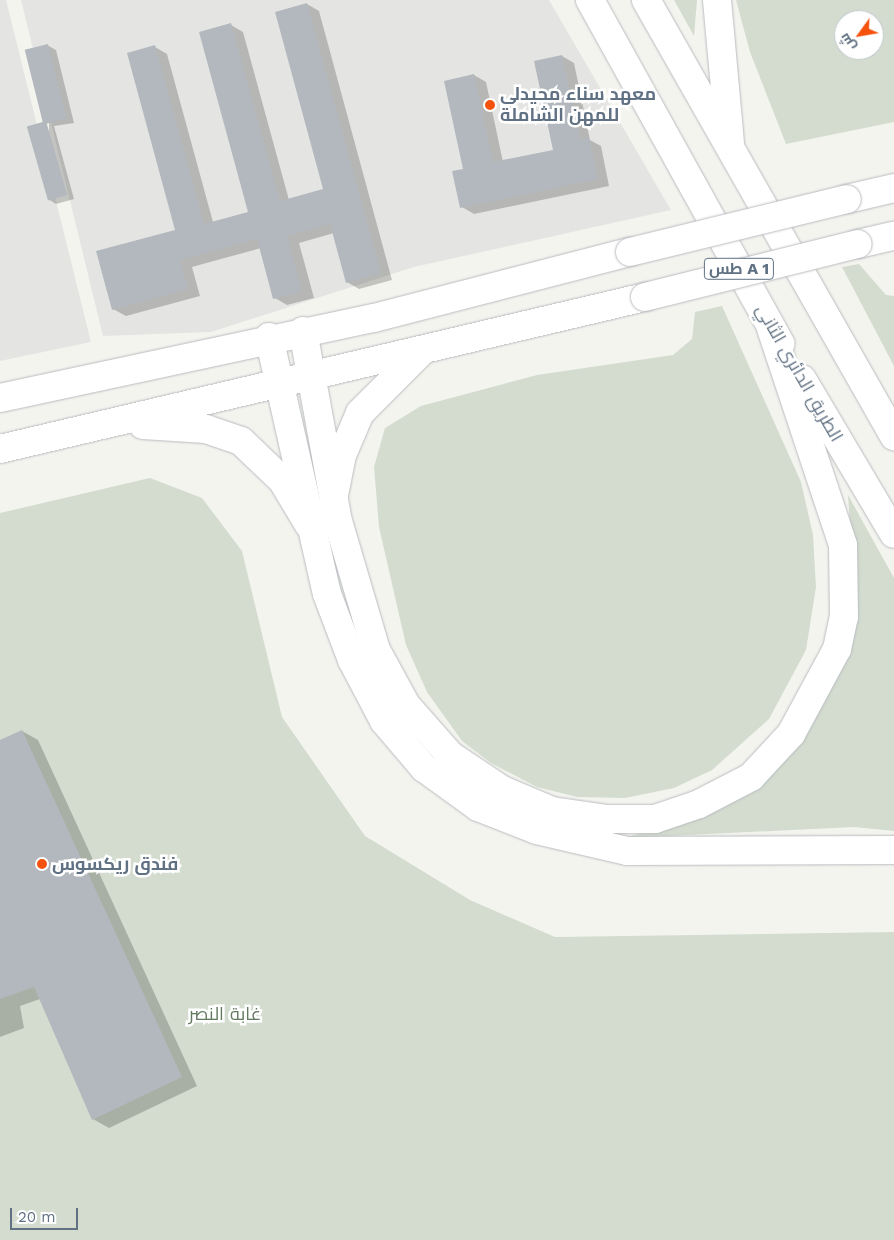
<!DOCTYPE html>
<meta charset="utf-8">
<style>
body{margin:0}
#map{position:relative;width:894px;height:1240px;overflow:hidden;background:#f4f4ef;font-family:"Work Sans",Cairo,sans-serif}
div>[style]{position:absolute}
.built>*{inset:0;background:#e4e5e3}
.green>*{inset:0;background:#d3dccf}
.shadow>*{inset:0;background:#0003}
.building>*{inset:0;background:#b2b8bd;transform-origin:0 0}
.roads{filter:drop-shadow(0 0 1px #b9bcc0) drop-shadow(0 0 1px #b9bcc0)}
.primary>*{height:28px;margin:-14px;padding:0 14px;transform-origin:14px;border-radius:14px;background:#fff}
.highway>*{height:28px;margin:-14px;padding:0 14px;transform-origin:14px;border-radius:14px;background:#fff}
.bridges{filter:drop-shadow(0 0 1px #b9bcc0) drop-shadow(0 0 1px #b9bcc0)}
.primary-bridge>*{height:28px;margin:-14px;padding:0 14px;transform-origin:14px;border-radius:14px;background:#fff}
.dots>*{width:14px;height:14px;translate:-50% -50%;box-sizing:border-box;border:2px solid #fff;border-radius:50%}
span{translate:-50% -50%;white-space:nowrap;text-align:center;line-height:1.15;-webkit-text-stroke:5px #fff;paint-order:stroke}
.shield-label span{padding:1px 4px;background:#fff;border:1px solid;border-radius:4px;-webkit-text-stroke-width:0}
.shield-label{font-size:16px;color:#607183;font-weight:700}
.poi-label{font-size:18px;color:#607183;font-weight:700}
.left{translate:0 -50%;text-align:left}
.street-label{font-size:18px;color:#607183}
.park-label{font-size:18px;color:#637a5f}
.north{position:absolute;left:834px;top:10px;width:50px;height:50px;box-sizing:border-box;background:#fff;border:1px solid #bfc6cd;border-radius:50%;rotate:238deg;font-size:14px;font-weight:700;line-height:20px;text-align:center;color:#607183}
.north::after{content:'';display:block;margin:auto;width:18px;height:22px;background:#f5520e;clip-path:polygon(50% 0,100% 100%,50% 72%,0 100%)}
.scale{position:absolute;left:10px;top:1208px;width:68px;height:22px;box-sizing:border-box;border:2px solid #607183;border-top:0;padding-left:6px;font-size:15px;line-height:18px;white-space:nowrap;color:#607183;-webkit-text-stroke:4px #fff;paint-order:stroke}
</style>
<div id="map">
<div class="built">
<div style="clip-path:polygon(0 0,6px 0,91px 342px,0 361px)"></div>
<div style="clip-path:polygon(21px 0,549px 0,671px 210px,414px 267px,211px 332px,103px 336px)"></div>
</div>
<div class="green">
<div style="clip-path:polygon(674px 0,697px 0,694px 36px)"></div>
<div style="clip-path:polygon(evenodd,736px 0,894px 0,894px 122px,786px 144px,750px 52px,736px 0,844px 20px,874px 20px,874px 50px,844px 50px,844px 20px)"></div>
<div style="clip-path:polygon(859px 264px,886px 295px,894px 296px,894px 366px,842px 267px)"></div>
<div style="clip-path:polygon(722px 306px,801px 482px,813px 535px,816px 587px,806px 650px,769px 719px,712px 770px,674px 788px,625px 798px,577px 797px,537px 787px,491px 763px,462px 741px,427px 692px,406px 645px,379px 527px,374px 467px,385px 428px,421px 406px,537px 375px,673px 355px,692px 339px,695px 312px)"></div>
<div style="clip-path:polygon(150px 478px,202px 498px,242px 551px,282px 717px,365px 836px,470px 900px,555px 937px,894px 932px,894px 1240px,0 1240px,0 513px)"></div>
<div style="clip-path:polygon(848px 495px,894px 578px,894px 831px,854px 827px,625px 838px,707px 812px,781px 760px,854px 583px)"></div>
</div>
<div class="shadow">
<div style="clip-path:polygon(307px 4px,319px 11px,392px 280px,359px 289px,347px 282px,334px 233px,299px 243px,314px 298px,287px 305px,275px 298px,261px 248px,192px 267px,200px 296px,126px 316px,113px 309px,176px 230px,155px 47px,167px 54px,213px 222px,250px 212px,231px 25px,243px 32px,289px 200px,325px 190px)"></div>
<div style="clip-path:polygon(47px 45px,56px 50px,74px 123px,54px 126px,74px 199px,56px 204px,48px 199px,49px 124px,26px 50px)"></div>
<div style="clip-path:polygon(562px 56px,574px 63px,590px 140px,601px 146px,609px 186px,474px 214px,462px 207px,474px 75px,486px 82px,503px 162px,555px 151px)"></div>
<div style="clip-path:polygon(22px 731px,38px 740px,197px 1086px,109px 1128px,93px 1119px,40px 999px,20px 1006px,24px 1028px,0 1037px,0 742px)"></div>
</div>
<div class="building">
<div style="clip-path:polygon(307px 3px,381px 273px,346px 283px,330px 224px,287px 236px,302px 292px,273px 299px,257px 239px,180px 260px,188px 289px,112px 310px,96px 251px,175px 230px,127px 53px,155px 45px,204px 224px,248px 212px,199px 32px,231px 23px,280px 201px,323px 189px,275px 12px)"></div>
<div style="left:48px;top:44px;width:77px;height:24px;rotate:76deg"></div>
<div style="clip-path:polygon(562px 55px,580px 139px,589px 138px,598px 179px,460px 208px,452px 171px,463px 169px,444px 81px,474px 74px,493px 162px,553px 150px,534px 61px)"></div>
<div style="left:46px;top:121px;width:77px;height:20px;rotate:74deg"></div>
<div style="clip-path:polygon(22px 730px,182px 1077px,92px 1120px,34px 987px,0 999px,0 740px)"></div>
</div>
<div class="roads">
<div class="primary">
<div style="left:847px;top:199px;width:48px;rotate:-13.2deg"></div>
<div style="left:858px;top:244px;width:37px;rotate:-13deg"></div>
<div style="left:0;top:398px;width:382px;rotate:-12.1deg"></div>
<div style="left:374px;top:318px;width:264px;rotate:-14.5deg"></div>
<div style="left:143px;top:425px;width:63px;rotate:3.6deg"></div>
<div style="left:206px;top:429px;width:37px;rotate:19deg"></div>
<div style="left:241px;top:441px;width:57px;rotate:43.6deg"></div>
<div style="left:282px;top:480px;width:52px;rotate:59deg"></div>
<div style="left:0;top:449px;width:663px;rotate:-13.26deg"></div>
<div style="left:334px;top:495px;width:41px;rotate:-78.7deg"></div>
<div style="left:342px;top:455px;width:46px;rotate:-66.8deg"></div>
<div style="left:360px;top:413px;width:85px;rotate:-45deg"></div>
</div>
<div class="highway">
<div style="left:590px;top:0;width:393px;rotate:61deg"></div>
<div style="left:646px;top:0;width:502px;rotate:60.37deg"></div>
<div style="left:717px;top:0;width:143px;rotate:84.8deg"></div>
<div style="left:303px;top:331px;width:193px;rotate:79.6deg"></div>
<div style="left:338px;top:521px;width:134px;rotate:73.6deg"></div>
<div style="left:376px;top:650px;width:63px;rotate:61.4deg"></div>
<div style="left:406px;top:705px;width:67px;rotate:48.7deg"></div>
<div style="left:450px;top:755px;width:63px;rotate:33.9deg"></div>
<div style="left:502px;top:790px;width:54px;rotate:22.8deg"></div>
<div style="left:552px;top:811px;width:56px;rotate:8.3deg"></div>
<div style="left:607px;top:819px;width:48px"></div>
<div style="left:655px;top:819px;width:46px;rotate:-18.8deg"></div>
<div style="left:699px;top:804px;width:59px;rotate:-27.4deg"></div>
<div style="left:751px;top:777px;width:59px;rotate:-47.1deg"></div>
<div style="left:791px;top:734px;width:97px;rotate:-61.6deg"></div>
<div style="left:837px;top:649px;width:33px;rotate:-78deg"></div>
<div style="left:844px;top:617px;width:72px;rotate:-90.8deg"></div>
<div style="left:843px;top:545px;width:228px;rotate:-108.4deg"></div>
<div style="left:269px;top:337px;width:263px;rotate:77.3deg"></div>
<div style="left:327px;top:594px;width:71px;rotate:69.3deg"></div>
<div style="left:352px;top:660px;width:69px;rotate:62.3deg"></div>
<div style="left:384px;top:721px;width:62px;rotate:49.6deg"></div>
<div style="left:424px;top:768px;width:67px;rotate:35.8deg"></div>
<div style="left:478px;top:807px;width:63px;rotate:21.3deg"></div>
<div style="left:537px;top:830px;width:92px;rotate:13.1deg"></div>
<div style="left:627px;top:851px;width:267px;rotate:-0.2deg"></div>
<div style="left:802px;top:379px;width:180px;rotate:59.3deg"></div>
</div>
</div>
<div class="bridges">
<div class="primary-bridge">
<div style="left:630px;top:252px;width:223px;rotate:-13.7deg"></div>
<div style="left:645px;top:297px;width:219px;rotate:-14deg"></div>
</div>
</div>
<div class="dots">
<div style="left:490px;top:105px;background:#f5520e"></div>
<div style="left:42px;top:864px;background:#f5520e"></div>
</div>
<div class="shield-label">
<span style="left:739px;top:269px">طس A 1</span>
</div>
<div class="poi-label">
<span class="left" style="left:500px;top:105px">معهد سناء محيدلي<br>للمهن الشاملة</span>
<span class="left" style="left:52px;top:864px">فندق ريكسوس</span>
</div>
<div class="street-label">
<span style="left:799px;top:373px;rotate:60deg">الطريق الدائري الثاني</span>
</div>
<div class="park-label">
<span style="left:225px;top:1014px">غابة النصر</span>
</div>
<div class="north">ش</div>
<div class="scale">20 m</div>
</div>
